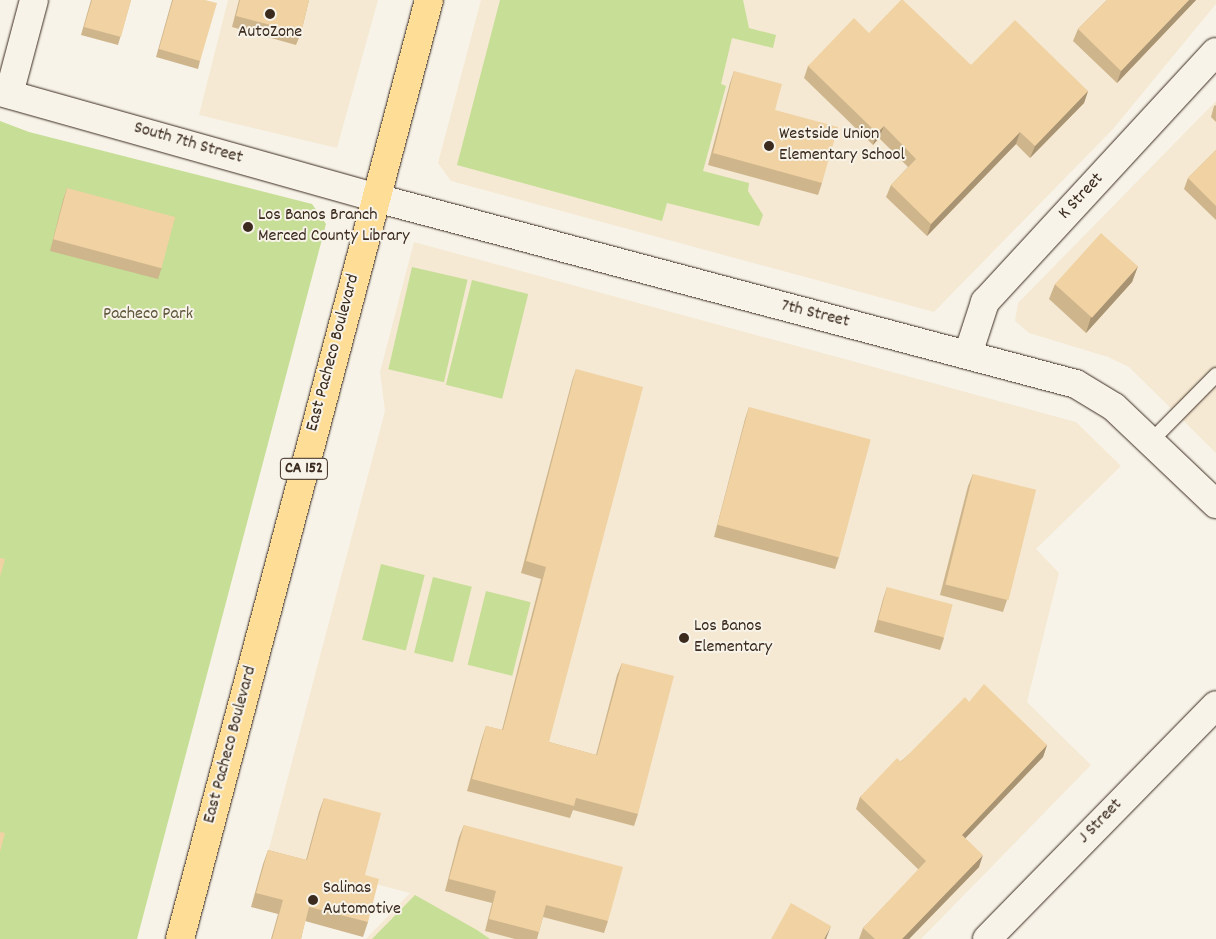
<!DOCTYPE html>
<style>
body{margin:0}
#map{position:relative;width:1216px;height:939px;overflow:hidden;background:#f7f3e8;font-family:Dekko,sans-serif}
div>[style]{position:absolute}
.built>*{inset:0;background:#f5e9d3}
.green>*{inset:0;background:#c6de95;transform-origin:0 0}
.roads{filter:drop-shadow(0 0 1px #3b2a1e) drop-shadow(0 0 1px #3b2a1e)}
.service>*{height:14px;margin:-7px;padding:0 7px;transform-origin:7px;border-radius:7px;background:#f7f3e8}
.minor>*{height:28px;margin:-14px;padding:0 14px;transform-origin:14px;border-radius:14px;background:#f7f3e8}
.tertiary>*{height:28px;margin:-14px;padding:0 14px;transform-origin:14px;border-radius:14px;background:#f7f3e8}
.trunk>*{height:28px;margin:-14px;padding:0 14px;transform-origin:14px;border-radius:14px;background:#fedd96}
.wall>*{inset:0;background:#ceb58c}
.shaded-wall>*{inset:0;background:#a89372}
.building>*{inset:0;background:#f0d2a3;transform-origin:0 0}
.dots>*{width:14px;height:14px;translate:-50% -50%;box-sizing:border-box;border:2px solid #f7f3e8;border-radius:50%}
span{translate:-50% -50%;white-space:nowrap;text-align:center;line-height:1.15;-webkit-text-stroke:4px #f7f3e8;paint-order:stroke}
.shield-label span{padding:1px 4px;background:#f7f3e8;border:1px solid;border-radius:4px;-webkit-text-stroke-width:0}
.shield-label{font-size:16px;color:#3b2a1e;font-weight:700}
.poi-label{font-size:18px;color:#3b2a1e}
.left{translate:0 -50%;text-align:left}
.street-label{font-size:18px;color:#3b2a1e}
.park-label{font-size:18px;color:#5e573c}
</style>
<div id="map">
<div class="built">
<div style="clip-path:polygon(228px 0,378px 0,337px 148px,199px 115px)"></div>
<div style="clip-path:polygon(481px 0,1216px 0,1216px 4px,1113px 129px,934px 312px,451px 181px,438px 163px)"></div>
<div style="clip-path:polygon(1216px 101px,1216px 453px,1129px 367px,1108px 357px,1029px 333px,1015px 321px,1018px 303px)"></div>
<div style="clip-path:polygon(414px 242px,1076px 422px,1121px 466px,1036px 549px,1059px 573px,1027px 702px,1091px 765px,921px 939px,366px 939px,410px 893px,267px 856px,385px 411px,380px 372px)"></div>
</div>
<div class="green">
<div style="clip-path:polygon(500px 0,743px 0,749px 28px,776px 35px,773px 48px,732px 38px,721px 84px,726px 86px,703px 171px,749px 183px,748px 191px,763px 215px,759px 226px,667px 203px,662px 221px,457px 165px)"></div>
<div style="clip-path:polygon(0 121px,29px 132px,312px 204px,326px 224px,137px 939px,0 939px)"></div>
<div style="left:412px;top:267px;width:57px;height:105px;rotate:13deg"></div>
<div style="left:472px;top:280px;width:58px;height:108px;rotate:14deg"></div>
<div style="left:381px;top:564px;width:45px;height:78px;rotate:14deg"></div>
<div style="left:433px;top:577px;width:40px;height:78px;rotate:14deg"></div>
<div style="left:486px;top:591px;width:46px;height:76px;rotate:14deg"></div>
<div style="clip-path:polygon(415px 895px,477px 930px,490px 939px,372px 939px)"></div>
</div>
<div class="roads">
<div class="service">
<div style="left:1151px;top:441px;width:93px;rotate:-45.4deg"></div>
</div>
<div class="minor">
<div style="left:0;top:92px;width:391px;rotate:15.7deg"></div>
<div style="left:9px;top:94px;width:97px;rotate:-75.1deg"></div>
<div style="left:968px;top:354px;width:55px;rotate:-71.9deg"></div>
<div style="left:985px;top:302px;width:340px;rotate:-47.3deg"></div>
<div style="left:987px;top:939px;width:327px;rotate:-45.6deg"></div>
</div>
<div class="tertiary">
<div style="left:376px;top:198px;width:724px;rotate:14.88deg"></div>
<div style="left:1076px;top:384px;width:44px;rotate:31.2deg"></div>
<div style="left:1114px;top:407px;width:141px;rotate:43.6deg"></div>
</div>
<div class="trunk">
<div style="left:180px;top:939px;width:971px;rotate:-75.15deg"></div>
</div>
</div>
<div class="wall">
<div style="clip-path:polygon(91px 0,131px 0,118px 45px,81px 35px)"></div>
<div style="clip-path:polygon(172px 0,205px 0,200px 61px,198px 69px,156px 57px)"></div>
<div style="clip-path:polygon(239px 0,309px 0,301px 33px,296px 45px,232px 27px)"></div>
<div style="clip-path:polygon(1107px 0,1196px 0,1117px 83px,1073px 41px,1078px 29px)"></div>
<div style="clip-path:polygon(869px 33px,971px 65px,1088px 91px,1084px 103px,1030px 158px,1016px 144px,927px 236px,886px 197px,891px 185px,908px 167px,879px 138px,873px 145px,804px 78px,808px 66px)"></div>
<div style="clip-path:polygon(734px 71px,775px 110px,822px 183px,818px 195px,708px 165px,730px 83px)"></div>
<div style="clip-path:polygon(1216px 105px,1216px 122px,1211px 117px,1214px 106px)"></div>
<div style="clip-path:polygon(1216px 150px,1216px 220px,1184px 189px,1188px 178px)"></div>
<div style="clip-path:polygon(67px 188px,162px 267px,158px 279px,50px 251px,63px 200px)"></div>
<div style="clip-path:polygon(1138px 266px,1132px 282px,1086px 333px,1049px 299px,1055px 284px)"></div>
<div style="clip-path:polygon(576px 369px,549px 742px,596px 755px,617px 675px,622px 663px,638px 814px,634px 826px,573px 810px,570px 818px,467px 791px,482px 738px,486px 726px,502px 730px,541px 579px,521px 573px,572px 381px)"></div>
<div style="clip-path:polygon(749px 407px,839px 557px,835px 569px,714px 537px,745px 419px)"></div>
<div style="clip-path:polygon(973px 474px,1007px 600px,1003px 612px,940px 595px,968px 486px)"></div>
<div style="clip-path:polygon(887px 587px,944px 638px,940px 650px,874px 632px,883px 599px)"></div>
<div style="clip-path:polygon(969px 702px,1047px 745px,1043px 757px,965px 838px,979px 867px,909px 939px,859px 939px,863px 928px,919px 870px,856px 809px,860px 797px)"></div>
<div style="clip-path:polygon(324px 798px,365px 875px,368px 922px,363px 937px,305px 921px,301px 939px,271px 939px,278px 914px,251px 907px,263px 864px,268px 850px,306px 860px,319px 812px)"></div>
<div style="clip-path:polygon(464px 825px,608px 921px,604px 933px,543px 917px,537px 939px,515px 939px,485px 931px,492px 903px,445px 891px,459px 837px)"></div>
</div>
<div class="shaded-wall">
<div style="clip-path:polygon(1189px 0,1196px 0,1117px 83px,1121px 71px)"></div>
<div style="clip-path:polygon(1088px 91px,1084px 103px,1030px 158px,1035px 146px)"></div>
<div style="clip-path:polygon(884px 126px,879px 138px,873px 145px,877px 133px)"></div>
<div style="clip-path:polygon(1020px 132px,1016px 144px,927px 236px,931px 224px)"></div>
<div style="clip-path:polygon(1138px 266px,1132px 282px,1086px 333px,1091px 317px)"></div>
<div style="clip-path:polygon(1047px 745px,1043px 757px,957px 847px,962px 835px)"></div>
<div style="clip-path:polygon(983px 855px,979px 867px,909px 939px,902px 939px)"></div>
<div style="clip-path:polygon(831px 926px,826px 939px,824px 939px)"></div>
</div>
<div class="building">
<div style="clip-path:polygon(92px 0,131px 0,121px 37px,84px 27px)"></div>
<div style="clip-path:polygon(173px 0,205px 0,217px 3px,200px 61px,159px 49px)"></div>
<div style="clip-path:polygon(240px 0,309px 0,301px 33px,236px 16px)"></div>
<div style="clip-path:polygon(901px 0,903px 0,971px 65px,1015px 20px,1088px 91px,1035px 146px,1020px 132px,931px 224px,891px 185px,916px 159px,884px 126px,877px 133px,808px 66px,854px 18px,869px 33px)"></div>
<div style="clip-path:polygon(1107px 0,1189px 0,1121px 71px,1078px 29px)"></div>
<div style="clip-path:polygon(734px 71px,782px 84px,775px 110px,838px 127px,822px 183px,713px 153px)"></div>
<div style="clip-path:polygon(1216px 150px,1216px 206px,1188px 178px)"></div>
<div style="left:67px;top:188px;width:112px;height:53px;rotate:15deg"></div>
<div style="left:1101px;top:233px;width:50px;height:69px;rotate:42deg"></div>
<div style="clip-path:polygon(576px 369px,643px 387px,549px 742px,597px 755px,622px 663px,674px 676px,638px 814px,576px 798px,574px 806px,472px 779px,486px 726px,503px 730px,546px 567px,526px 561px)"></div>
<div style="left:749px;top:407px;width:126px;height:122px;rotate:15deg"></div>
<div style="left:973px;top:474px;width:65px;height:114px;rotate:14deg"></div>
<div style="clip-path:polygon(0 558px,5px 559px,0 577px)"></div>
<div style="left:887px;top:587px;width:68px;height:34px;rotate:15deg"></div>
<div style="clip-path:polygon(984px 684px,1047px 745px,962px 835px,983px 855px,902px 939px,875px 939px,863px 928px,926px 861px,860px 797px,897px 758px,901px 762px,965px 697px,969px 702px)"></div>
<div style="clip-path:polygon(324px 798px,381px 813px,365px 875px,379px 879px,368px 922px,309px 907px,301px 939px,272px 939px,283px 900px,256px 893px,268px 850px,307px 860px)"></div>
<div style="clip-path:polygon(464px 825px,623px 867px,608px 921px,546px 905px,539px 932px,489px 919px,496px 891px,449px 879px)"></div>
<div style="clip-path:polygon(0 832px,5px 833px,0 852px)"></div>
<div style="clip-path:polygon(791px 903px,831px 926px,824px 939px,771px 939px)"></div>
</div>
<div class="dots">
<div style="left:270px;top:14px;background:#3b2a1e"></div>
<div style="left:769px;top:146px;background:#3b2a1e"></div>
<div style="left:248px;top:227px;background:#3b2a1e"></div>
<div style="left:684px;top:638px;background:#3b2a1e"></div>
<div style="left:313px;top:900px;background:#3b2a1e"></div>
</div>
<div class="shield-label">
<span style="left:304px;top:469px">CA 152</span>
</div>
<div class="poi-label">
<span style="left:270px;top:33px">AutoZone</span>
<span class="left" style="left:779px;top:146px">Westside Union<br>Elementary School</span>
<span class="left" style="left:258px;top:227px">Los Banos Branch<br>Merced County Library</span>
<span class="left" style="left:694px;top:638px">Los Banos<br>Elementary</span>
<span class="left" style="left:323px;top:900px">Salinas<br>Automotive</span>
</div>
<div class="street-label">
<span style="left:188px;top:144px;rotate:16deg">South 7th Street</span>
<span style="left:1082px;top:197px;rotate:-47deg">K Street</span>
<span style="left:815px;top:315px;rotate:14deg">7th Street</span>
<span style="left:334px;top:353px;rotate:-75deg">East Pacheco Boulevard</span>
<span style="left:231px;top:745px;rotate:-75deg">East Pacheco Boulevard</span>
<span style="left:1101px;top:822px;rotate:-46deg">J Street</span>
</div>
<div class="park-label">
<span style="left:148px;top:315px">Pacheco Park</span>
</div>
</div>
